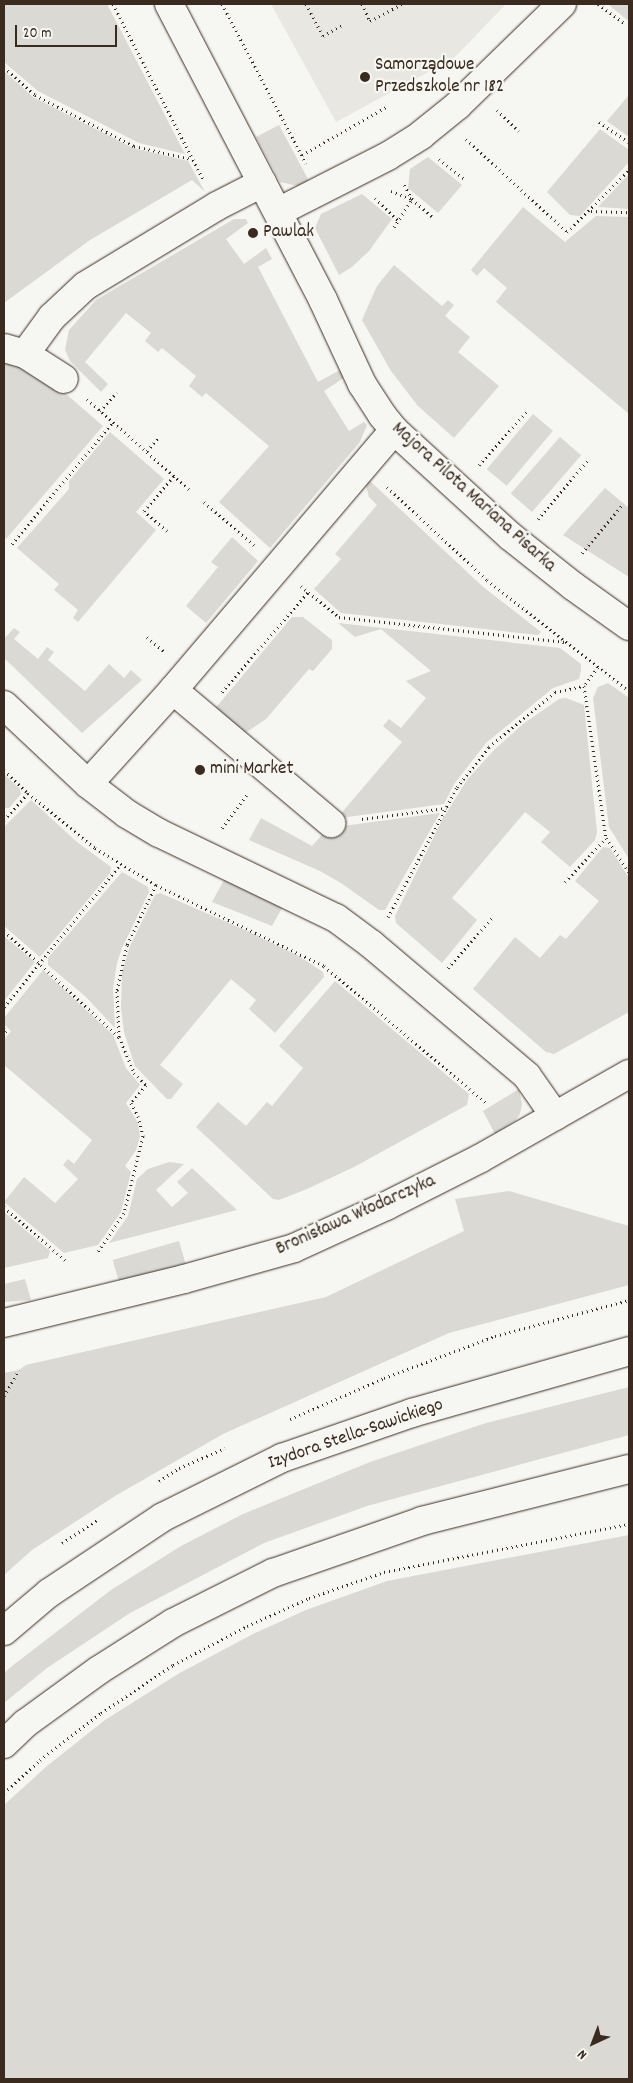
<!DOCTYPE html>
<meta charset="utf-8">
<style>
body{margin:0}
#map{position:relative;width:633px;height:2083px;overflow:hidden;background:#f6f6f2;font-family:Dekko,sans-serif}
div>[style]{position:absolute}
.built>*{inset:0;background:#e8e7e2}
.green>*{inset:0;background:#dad9d3;transform-origin:0 0}
.path>*{height:3px;margin-top:-1.5px;transform-origin:0;background:repeating-linear-gradient(90deg,#3b2a1e 0 1px,transparent 0 5px)}
.roads{filter:drop-shadow(0 0 1px #3b2a1e) drop-shadow(0 0 1px #3b2a1e)}
.minor>*{height:28px;margin:-14px;padding:0 14px;transform-origin:14px;border-radius:14px;background:#f6f6f2}
.major>*{height:28px;margin:-14px;padding:0 14px;transform-origin:14px;border-radius:14px;background:#f6f6f2}
.dots>*{width:14px;height:14px;translate:-50% -50%;box-sizing:border-box;border:2px solid #f6f6f2;border-radius:50%}
span{translate:-50% -50%;white-space:nowrap;text-align:center;line-height:1.15;-webkit-text-stroke:4.5px #f6f6f2;paint-order:stroke}
.poi-label{font-size:19px;color:#3b2a1e}
.left{translate:0 -50%;text-align:left}
.street-label{font-size:19px;color:#3b2a1e}
.frame{position:absolute;inset:0;border:5px solid #3b2a1e;pointer-events:none}
.north{position:absolute;left:568px;top:2018px;width:50px;height:50px;-webkit-text-stroke:4px #f6f6f2;paint-order:stroke;rotate:223deg;font-size:14px;font-weight:700;line-height:20px;text-align:center;color:#3b2a1e}
.north::after{content:'';display:block;margin:auto;width:18px;height:22px;background:#3b2a1e;clip-path:polygon(50% 0,100% 100%,50% 72%,0 100%)}
.scale{position:absolute;left:15px;top:25px;width:102px;height:22px;box-sizing:border-box;border:2px solid #3b2a1e;border-top:0;padding-left:6px;font-size:15px;line-height:18px;white-space:nowrap;color:#3b2a1e;-webkit-text-stroke:4px #f6f6f2;paint-order:stroke}
</style>
<div id="map">
<div class="built">
<div style="clip-path:polygon(271px 4px,506px 4px,454px 58px,336px 122px)"></div>
</div>
<div class="green">
<div style="clip-path:polygon(4px 4px,107px 4px,185px 154px,139px 143px,38px 91px,4px 62px)"></div>
<div style="clip-path:polygon(608px 4px,629px 4px,629px 17px,627px 20px)"></div>
<div style="clip-path:polygon(4px 71px,33px 97px,133px 148px,188px 161px,205px 192px,192px 180px,90px 240px,4px 303px)"></div>
<div style="clip-path:polygon(629px 95px,629px 137px,607px 121px)"></div>
<div style="clip-path:polygon(279px 125px,308px 179px,307px 184px,298px 186px,280px 182px,256px 137px)"></div>
<div style="clip-path:polygon(600px 129px,629px 150px,629px 162px,580px 216px,570px 215px,547px 192px)"></div>
<div style="clip-path:polygon(428px 157px,462px 185px,438px 213px,408px 188px,410px 169px)"></div>
<div style="clip-path:polygon(629px 174px,629px 209px,598px 207px)"></div>
<div style="clip-path:polygon(362px 194px,392px 219px,369px 251px,352px 267px,339px 275px,315px 228px,321px 214px)"></div>
<div style="clip-path:polygon(523px 207px,565px 242px,596px 216px,629px 217px,629px 414px,496px 302px,507px 288px,484px 268px,477px 276px,471px 270px)"></div>
<div style="clip-path:polygon(234px 219px,246px 219px,248px 223px,226px 239px,244px 264px,266px 248px,272px 259px,258px 267px,318px 382px,340px 370px,345px 377px,324px 391px,349px 431px,364px 422px,367px 425px,360px 442px,270px 548px,219px 502px,269px 446px,206px 393px,202px 397px,189px 386px,196px 376px,162px 348px,158px 352px,145px 341px,151px 333px,126px 313px,85px 362px,108px 384px,101px 392px,70px 361px,65px 350px,69px 330px,96px 300px)"></div>
<div style="clip-path:polygon(394px 265px,442px 306px,448px 300px,454px 305px,445px 316px,470px 337px,458px 352px,499px 386px,454px 438px,418px 406px,391px 371px,362px 320px,377px 286px)"></div>
<div style="clip-path:polygon(4px 360px,44px 375px,103px 426px,6px 539px,4px 537px)"></div>
<div style="left:533px;top:414px;width:26px;height:72px;rotate:40deg"></div>
<div style="clip-path:polygon(110px 432px,164px 479px,136px 512px,156px 530px,78px 622px,73px 618px,78px 610px,54px 590px,59px 584px,17px 548px,69px 489px,69px 481px)"></div>
<div style="left:560px;top:437px;width:28px;height:75px;rotate:41deg"></div>
<div style="clip-path:polygon(368px 479px,482px 586px,541px 632px,538px 635px,341px 613px,314px 589px,341px 559px,335px 554px,377px 505px,369px 497px,365px 482px)"></div>
<div style="clip-path:polygon(605px 488px,629px 508px,629px 577px,563px 535px)"></div>
<div style="clip-path:polygon(232px 537px,258px 561px,206px 623px,186px 606px,218px 567px,211px 562px)"></div>
<div style="clip-path:polygon(292px 617px,303px 617px,332px 640px,332px 649px,313px 671px,309px 669px,266px 719px,242px 735px,213px 711px)"></div>
<div style="clip-path:polygon(338px 623px,560px 648px,581px 664px,581px 670px,579px 679px,553px 688px,486px 743px,454px 784px,444px 804px,340px 818px,338px 817px,402px 742px,383px 726px,389px 719px,401px 728px,426px 698px,406px 681px,431px 671px,381px 629px,355px 637px)"></div>
<div style="clip-path:polygon(14px 628px,20px 632px,14px 639px,38px 659px,47px 647px,54px 652px,48px 660px,85px 691px,109px 664px,124px 678px,131px 670px,142px 680px,82px 733px,4px 658px,4px 639px)"></div>
<div style="clip-path:polygon(608px 683px,629px 698px,629px 859px,609px 827px,593px 698px,598px 687px)"></div>
<div style="clip-path:polygon(566px 698px,584px 705px,597px 832px,595px 840px,570px 867px,541px 842px,550px 832px,525px 812px,452px 898px,477px 920px,442px 963px,396px 923px,395px 916px,442px 820px,467px 780px,494px 750px,523px 724px,559px 699px)"></div>
<div style="clip-path:polygon(4px 774px,20px 789px,21px 794px,9px 808px,4px 808px)"></div>
<div style="clip-path:polygon(31px 800px,77px 842px,111px 867px,110px 873px,40px 957px,4px 926px,4px 827px)"></div>
<div style="clip-path:polygon(440px 813px,385px 910px,379px 910px,341px 883px,320px 871px,249px 840px,261px 818px,312px 846px,328px 828px)"></div>
<div style="clip-path:polygon(603px 847px,610px 848px,629px 878px,629px 1012px,554px 1054px,546px 1052px,473px 989px,515px 937px,540px 958px,560px 935px,566px 939px,599px 901px,575px 881px)"></div>
<div style="clip-path:polygon(122px 872px,148px 887px,149px 892px,122px 948px,117px 963px,113px 989px,115px 1028px,85px 996px,48px 965px,48px 958px)"></div>
<div style="clip-path:polygon(224px 880px,228px 880px,279px 902px,282px 908px,272px 926px,212px 902px)"></div>
<div style="clip-path:polygon(160px 893px,245px 930px,297px 955px,323px 972px,324px 977px,275px 1033px,249px 1009px,256px 1000px,231px 979px,160px 1065px,183px 1084px,171px 1099px,167px 1099px,135px 1066px,124px 1032px,121px 1008px,122px 972px,130px 946px,155px 895px)"></div>
<div style="clip-path:polygon(4px 936px,35px 962px,4px 1001px)"></div>
<div style="clip-path:polygon(43px 970px,113px 1035px,126px 1068px,140px 1085px,126px 1103px,138px 1123px,140px 1137px,136px 1150px,125px 1166px,131px 1172px,121px 1212px,98px 1245px,64px 1253px,4px 1202px,24px 1177px,55px 1203px,78px 1179px,63px 1165px,68px 1159px,74px 1164px,92px 1140px,4px 1065px,4px 1040px,11px 1031px,4px 1024px,4px 1018px)"></div>
<div style="clip-path:polygon(335px 981px,469px 1094px,467px 1105px,354px 1167px,307px 1189px,279px 1200px,273px 1199px,196px 1127px,218px 1102px,246px 1126px,267px 1102px,272px 1106px,303px 1068px,279px 1046px)"></div>
<div style="clip-path:polygon(519px 1089px,522px 1104px,520px 1114px,515px 1121px,495px 1134px,483px 1111px)"></div>
<div style="clip-path:polygon(169px 1162px,184px 1164px,156px 1190px,172px 1207px,188px 1193px,177px 1182px,192px 1168px,237px 1210px,109px 1243px,128px 1216px,137px 1179px,148px 1169px)"></div>
<div style="clip-path:polygon(509px 1191px,629px 1226px,629px 1285px,449px 1333px,223px 1434px,115px 1496px,32px 1550px,4px 1575px,4px 1373px,19px 1370px,26px 1365px,326px 1297px,464px 1231px,455px 1199px)"></div>
<div style="clip-path:polygon(4px 1212px,50px 1251px,48px 1258px,4px 1268px)"></div>
<div style="left:179px;top:1241px;width:25px;height:69px;rotate:74deg"></div>
<div style="clip-path:polygon(25px 1279px,31px 1300px,4px 1302px,4px 1284px)"></div>
<div style="clip-path:polygon(629px 1387px,629px 1435px,367px 1506px,264px 1543px,130px 1613px,47px 1668px,4px 1703px,4px 1673px,12px 1666px,111px 1590px,181px 1546px,243px 1514px,370px 1462px,486px 1423px)"></div>
<div style="clip-path:polygon(629px 1535px,629px 2079px,4px 2079px,4px 1805px,47px 1766px,105px 1720px,178px 1674px,253px 1634px,306px 1610px,387px 1581px)"></div>
</div>
<div class="path">
<div style="left:113px;top:4px;width:197px;rotate:62.8deg"></div>
<div style="left:222px;top:4px;width:180px;rotate:62.2deg"></div>
<div style="left:306px;top:4px;width:36px;rotate:62deg"></div>
<div style="left:323px;top:36px;width:22px;rotate:-30deg"></div>
<div style="left:362px;top:4px;width:19px;rotate:65deg"></div>
<div style="left:370px;top:21px;width:36px;rotate:-28deg"></div>
<div style="left:598px;top:4px;width:32px;rotate:36deg"></div>
<div style="left:4px;top:67px;width:42px;rotate:42.1deg"></div>
<div style="left:35px;top:95px;width:111px;rotate:27.3deg"></div>
<div style="left:134px;top:146px;width:58px;rotate:12.8deg"></div>
<div style="left:497px;top:110px;width:30px;rotate:44deg"></div>
<div style="left:599px;top:122px;width:36px;rotate:34deg"></div>
<div style="left:466px;top:139px;width:137px;rotate:42.6deg"></div>
<div style="left:567px;top:232px;width:88px;rotate:-45deg"></div>
<div style="left:302px;top:155px;width:97px;rotate:-29.7deg"></div>
<div style="left:439px;top:159px;width:34px;rotate:38deg"></div>
<div style="left:391px;top:191px;width:22px;rotate:21deg"></div>
<div style="left:412px;top:199px;width:29px;rotate:41deg"></div>
<div style="left:375px;top:198px;width:32px;rotate:44deg"></div>
<div style="left:591px;top:211px;width:38px;rotate:2deg"></div>
<div style="left:394px;top:227px;width:33px;rotate:-57deg"></div>
<div style="left:412px;top:199px;width:17px;rotate:-118deg"></div>
<div style="left:87px;top:399px;width:137px;rotate:41.5deg"></div>
<div style="left:100px;top:411px;width:25px;rotate:-48deg"></div>
<div style="left:147px;top:451px;width:17px;rotate:-50deg"></div>
<div style="left:479px;top:465px;width:74px;rotate:-48.3deg"></div>
<div style="left:387px;top:487px;width:137px;rotate:42.9deg"></div>
<div style="left:487px;top:580px;width:180px;rotate:38deg"></div>
<div style="left:204px;top:502px;width:67px;rotate:40.8deg"></div>
<div style="left:538px;top:519px;width:77px;rotate:-49.7deg"></div>
<div style="left:167px;top:531px;width:30px;rotate:-139deg"></div>
<div style="left:144px;top:511px;width:46px;rotate:-49.4deg"></div>
<div style="left:12px;top:544px;width:158px;rotate:-50.4deg"></div>
<div style="left:582px;top:553px;width:65px;rotate:-50deg"></div>
<div style="left:301px;top:586px;width:49px;rotate:39.2deg"></div>
<div style="left:339px;top:617px;width:228px;rotate:6.3deg"></div>
<div style="left:147px;top:637px;width:23px;rotate:40deg"></div>
<div style="left:598px;top:667px;width:24px;rotate:126deg"></div>
<div style="left:584px;top:686px;width:154px;rotate:81.8deg"></div>
<div style="left:222px;top:692px;width:132px;rotate:-49.3deg"></div>
<div style="left:4px;top:770px;width:33px;rotate:44deg"></div>
<div style="left:28px;top:793px;width:87px;rotate:39.4deg"></div>
<div style="left:95px;top:848px;width:71px;rotate:31.2deg"></div>
<div style="left:156px;top:885px;width:67px;rotate:115.8deg"></div>
<div style="left:127px;top:945px;width:47px;rotate:102.3deg"></div>
<div style="left:117px;top:991px;width:46px;rotate:87.5deg"></div>
<div style="left:362px;top:819px;width:85px;rotate:-7.5deg"></div>
<div style="left:4px;top:820px;width:36px;rotate:-48deg"></div>
<div style="left:222px;top:828px;width:44px;rotate:-53.4deg"></div>
<div style="left:565px;top:882px;width:60px;rotate:-47deg"></div>
<div style="left:606px;top:838px;width:41px;rotate:55.9deg"></div>
<div style="left:156px;top:885px;width:187px;rotate:25.7deg"></div>
<div style="left:324px;top:966px;width:211px;rotate:40.2deg"></div>
<div style="left:388px;top:917px;width:147px;rotate:-62deg"></div>
<div style="left:457px;top:787px;width:51px;rotate:-51.3deg"></div>
<div style="left:489px;top:747px;width:86px;rotate:-39.8deg"></div>
<div style="left:555px;top:692px;width:30px;rotate:-12deg"></div>
<div style="left:4px;top:931px;width:156px;rotate:42.7deg"></div>
<div style="left:119px;top:1037px;width:39px;rotate:67deg"></div>
<div style="left:134px;top:1073px;width:17px;rotate:45deg"></div>
<div style="left:146px;top:1085px;width:23px;rotate:130deg"></div>
<div style="left:131px;top:1103px;width:15px;rotate:62deg"></div>
<div style="left:138px;top:1116px;width:21px;rotate:76deg"></div>
<div style="left:143px;top:1136px;width:79px;rotate:103.9deg"></div>
<div style="left:124px;top:1213px;width:48px;rotate:124deg"></div>
<div style="left:448px;top:968px;width:67px;rotate:-48.7deg"></div>
<div style="left:4px;top:1007px;width:183px;rotate:-50.8deg"></div>
<div style="left:4px;top:1029px;width:3px;rotate:45deg"></div>
<div style="left:6px;top:1031px;width:4px;rotate:124deg"></div>
<div style="left:4px;top:1207px;width:82px;rotate:41.1deg"></div>
<div style="left:4px;top:1396px;width:30px;rotate:-60deg"></div>
<div style="left:290px;top:1419px;width:103px;rotate:-23.6deg"></div>
<div style="left:384px;top:1378px;width:119px;rotate:-20.7deg"></div>
<div style="left:495px;top:1336px;width:139px;rotate:-15deg"></div>
<div style="left:159px;top:1481px;width:24px;rotate:-33deg"></div>
<div style="left:179px;top:1468px;width:50px;rotate:-23.5deg"></div>
<div style="left:62px;top:1543px;width:42px;rotate:-33.3deg"></div>
<div style="left:4px;top:1793px;width:49px;rotate:-42.5deg"></div>
<div style="left:40px;top:1760px;width:77px;rotate:-37.6deg"></div>
<div style="left:101px;top:1713px;width:87px;rotate:-33.7deg"></div>
<div style="left:173px;top:1665px;width:84px;rotate:-27.8deg"></div>
<div style="left:247px;top:1626px;width:68px;rotate:-24.3deg"></div>
<div style="left:309px;top:1598px;width:79px;rotate:-19.1deg"></div>
<div style="left:384px;top:1572px;width:250px;rotate:-11.1deg"></div>
</div>
<div class="roads">
<div class="minor">
<div style="left:169px;top:4px;width:334px;rotate:62.5deg"></div>
<div style="left:323px;top:300px;width:93px;rotate:65.1deg"></div>
<div style="left:362px;top:384px;width:37px;rotate:57deg"></div>
<div style="left:382px;top:415px;width:19px;rotate:51deg"></div>
<div style="left:394px;top:430px;width:157px;rotate:42.4deg"></div>
<div style="left:510px;top:536px;width:80px;rotate:38.4deg"></div>
<div style="left:573px;top:586px;width:69px;rotate:35.5deg"></div>
<div style="left:278px;top:212px;width:123px;rotate:-27deg"></div>
<div style="left:388px;top:156px;width:39px;rotate:-32deg"></div>
<div style="left:421px;top:135px;width:48px;rotate:-39deg"></div>
<div style="left:458px;top:105px;width:145px;rotate:-44.2deg"></div>
<div style="left:4px;top:348px;width:22px;rotate:16deg"></div>
<div style="left:25px;top:354px;width:46px;rotate:32.7deg"></div>
<div style="left:25px;top:354px;width:46px;rotate:-53.9deg"></div>
<div style="left:52px;top:317px;width:45px;rotate:-43.2deg"></div>
<div style="left:85px;top:286px;width:154px;rotate:-31.2deg"></div>
<div style="left:217px;top:206px;width:51px;rotate:-27.1deg"></div>
<div style="left:173px;top:690px;width:207px;rotate:40.1deg"></div>
<div style="left:4px;top:705px;width:115px;rotate:43.2deg"></div>
<div style="left:88px;top:784px;width:49px;rotate:37.6deg"></div>
<div style="left:127px;top:814px;width:37px;rotate:31deg"></div>
<div style="left:159px;top:833px;width:196px;rotate:25.7deg"></div>
<div style="left:336px;top:918px;width:44px;rotate:36.6deg"></div>
<div style="left:371px;top:944px;width:204px;rotate:40.2deg"></div>
<div style="left:527px;top:1076px;width:49px;rotate:55deg"></div>
<div style="left:88px;top:784px;width:127px;rotate:-47.9deg"></div>
<div style="left:173px;top:690px;width:341px;rotate:-49.6deg"></div>
<div style="left:4px;top:1323px;width:185px;rotate:-13.7deg"></div>
<div style="left:184px;top:1279px;width:114px;rotate:-15.7deg"></div>
<div style="left:294px;top:1248px;width:101px;rotate:-24.5deg"></div>
<div style="left:386px;top:1206px;width:106px;rotate:-26.8deg"></div>
<div style="left:481px;top:1158px;width:170px;rotate:-29.6deg"></div>
</div>
<div class="major">
<div style="left:4px;top:1631px;width:59px;rotate:-40.2deg"></div>
<div style="left:49px;top:1593px;width:137px;rotate:-33.7deg"></div>
<div style="left:163px;top:1517px;width:133px;rotate:-26.4deg"></div>
<div style="left:282px;top:1458px;width:138px;rotate:-19.1deg"></div>
<div style="left:412px;top:1413px;width:226px;rotate:-15.9deg"></div>
<div style="left:4px;top:1744px;width:30px;rotate:-44deg"></div>
<div style="left:26px;top:1723px;width:90px;rotate:-36deg"></div>
<div style="left:99px;top:1670px;width:88px;rotate:-32.4deg"></div>
<div style="left:173px;top:1623px;width:112px;rotate:-26.6deg"></div>
<div style="left:273px;top:1573px;width:158px;rotate:-19.2deg"></div>
<div style="left:422px;top:1521px;width:213px;rotate:-14.1deg"></div>
</div>
</div>
<div class="dots">
<div style="left:365px;top:77px;background:#3b2a1e"></div>
<div style="left:253px;top:233px;background:#3b2a1e"></div>
<div style="left:200px;top:770px;background:#3b2a1e"></div>
</div>
<div class="poi-label">
<span class="left" style="left:375px;top:77px">Samorządowe<br>Przedszkole nr 182</span>
<span class="left" style="left:263px;top:233px">Pawlak</span>
<span class="left" style="left:210px;top:770px">mini Market</span>
</div>
<div class="street-label">
<span style="left:473px;top:498px;rotate:42deg">Majora Pilota Mariana Pisarka</span>
<span style="left:356px;top:1216px;rotate:-24deg">Bronisława Włodarczyka</span>
<span style="left:356px;top:1435px;rotate:-19deg">Izydora Stella-Sawickiego</span>
</div>
<div class="frame"></div>
<div class="north">N</div>
<div class="scale">20 m</div>
</div>
